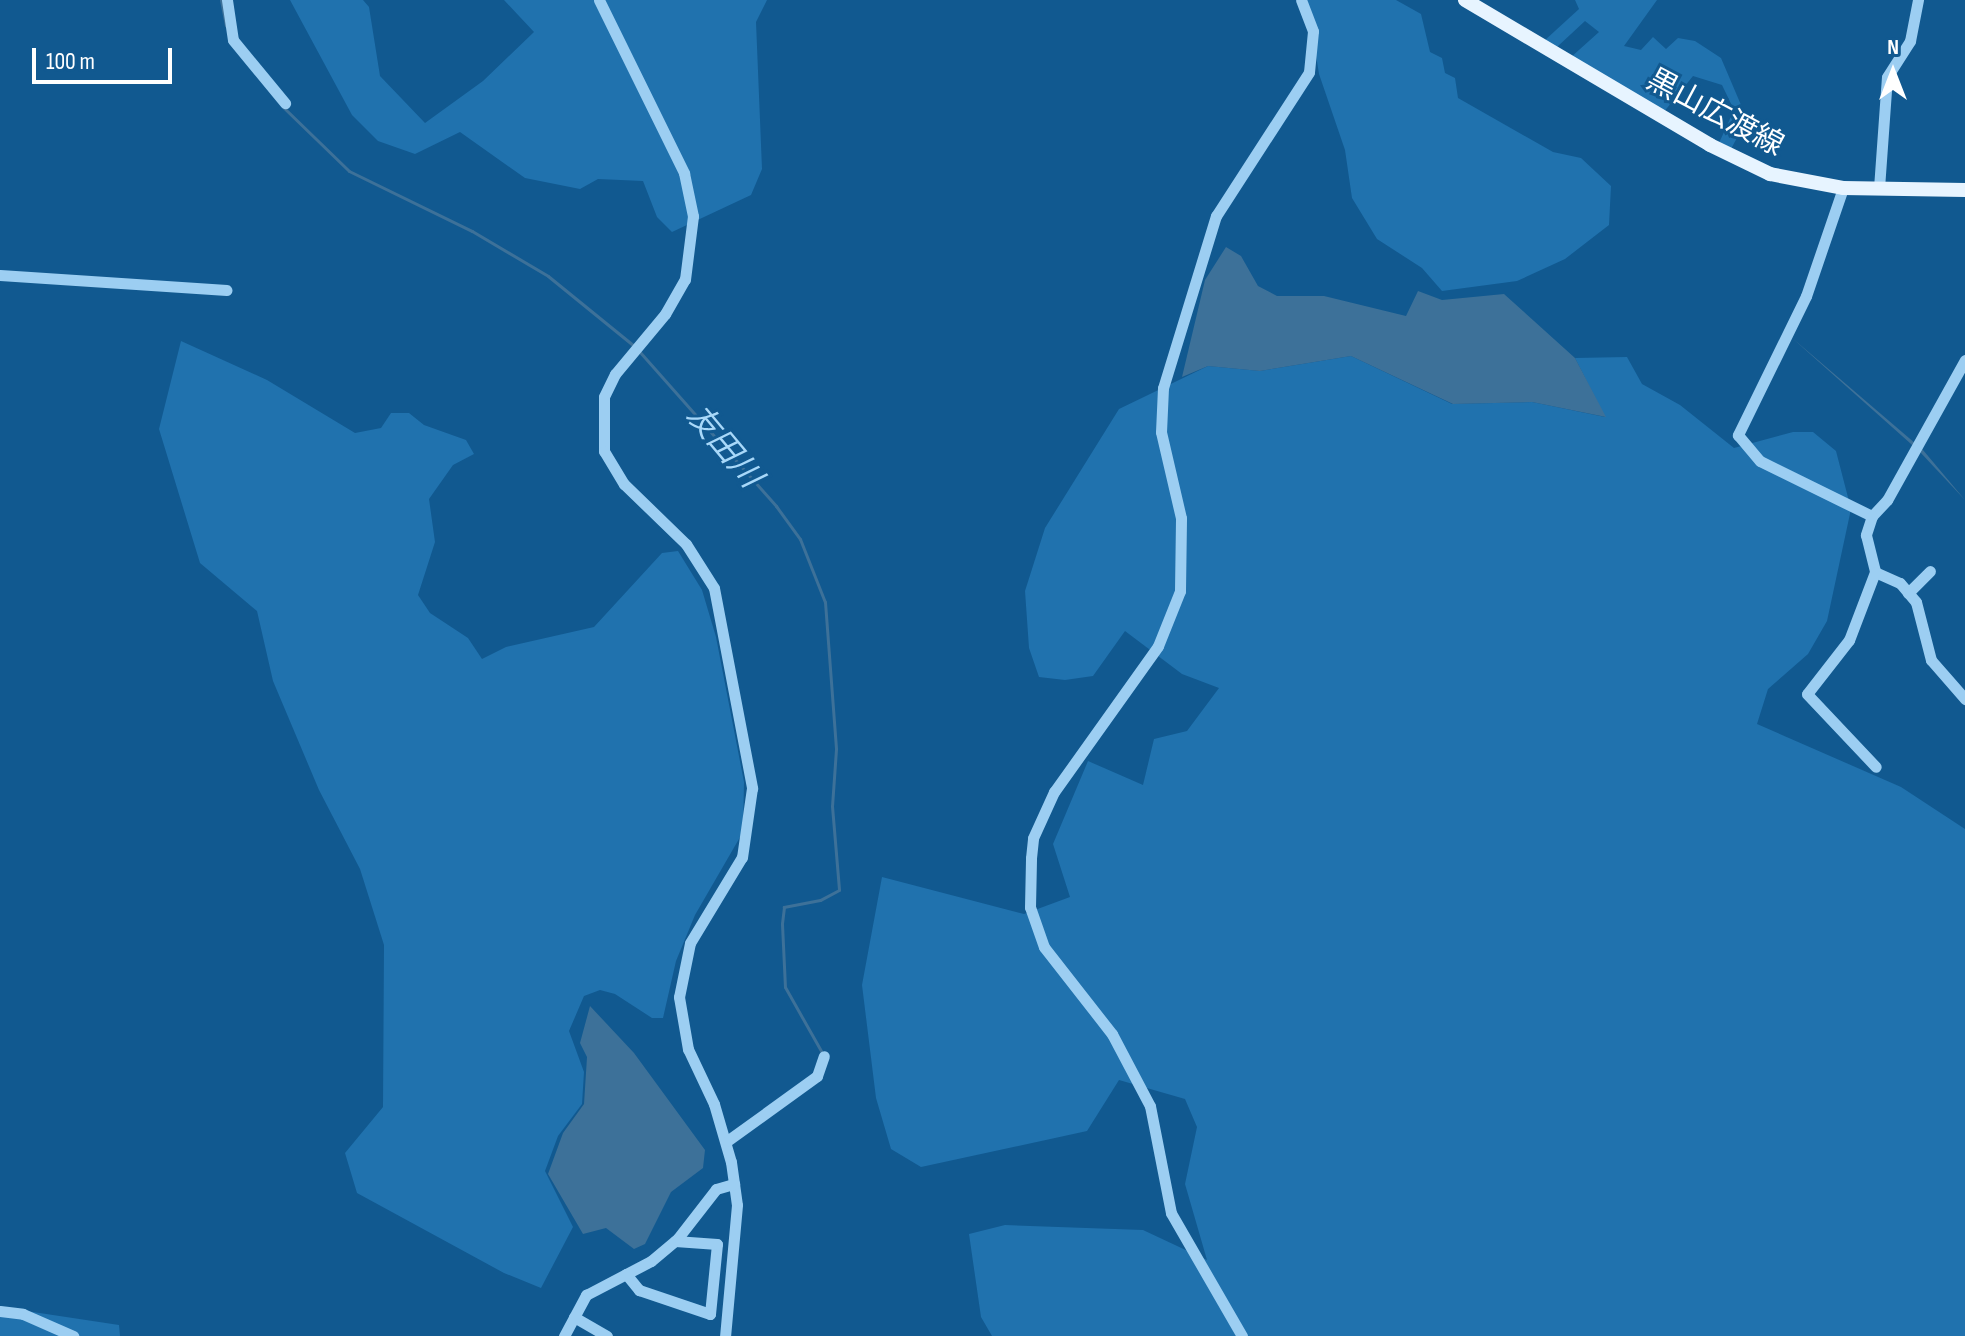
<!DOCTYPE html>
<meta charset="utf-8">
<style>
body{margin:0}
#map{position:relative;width:1965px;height:1336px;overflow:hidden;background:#115990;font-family:"Sofia Sans Condensed","Noto Sans JP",sans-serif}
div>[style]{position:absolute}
.green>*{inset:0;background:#2072ae}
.water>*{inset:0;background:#3d7199}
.stream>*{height:3px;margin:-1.5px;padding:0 1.5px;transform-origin:1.5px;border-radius:1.5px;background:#3d7199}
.minor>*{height:11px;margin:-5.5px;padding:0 5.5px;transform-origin:5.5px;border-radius:5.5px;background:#9ccef2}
.major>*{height:14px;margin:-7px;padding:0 7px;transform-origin:7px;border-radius:7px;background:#e7f4ff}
span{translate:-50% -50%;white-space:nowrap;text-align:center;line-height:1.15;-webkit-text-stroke:6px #115990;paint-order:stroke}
.street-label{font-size:30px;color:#fff}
.water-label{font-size:32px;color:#a8d8f9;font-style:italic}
.north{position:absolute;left:1853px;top:32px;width:80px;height:80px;-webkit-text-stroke:6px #115990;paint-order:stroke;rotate:0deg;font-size:22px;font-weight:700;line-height:32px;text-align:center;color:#fff}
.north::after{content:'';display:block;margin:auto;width:28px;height:36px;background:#fff;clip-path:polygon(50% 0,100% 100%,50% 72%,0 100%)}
.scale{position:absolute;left:32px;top:48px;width:140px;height:36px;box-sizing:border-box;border:4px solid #fff;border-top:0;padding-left:10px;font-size:24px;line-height:28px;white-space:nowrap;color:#fff;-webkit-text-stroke:6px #115990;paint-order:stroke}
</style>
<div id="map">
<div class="green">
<div style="clip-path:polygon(290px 0,363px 0,369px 7px,380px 76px,425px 123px,483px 81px,534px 32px,504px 0,767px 0,756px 22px,762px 169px,751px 195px,672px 232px,657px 217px,643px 181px,598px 179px,580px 189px,525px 178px,460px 132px,415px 154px,378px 141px,352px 115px)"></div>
<div style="clip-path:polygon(1307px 0,1396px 0,1421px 14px,1430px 52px,1442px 58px,1445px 73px,1455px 78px,1458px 98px,1553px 152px,1581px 158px,1611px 186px,1609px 225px,1565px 259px,1517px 281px,1442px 291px,1422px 268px,1377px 239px,1352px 198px,1345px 150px,1319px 74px)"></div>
<div style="clip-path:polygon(1575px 0,1657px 0,1624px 46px,1641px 50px,1653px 37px,1666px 49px,1678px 38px,1695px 41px,1721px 58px,1747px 119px,1731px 149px,1719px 143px,1734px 110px,1722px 85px,1693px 76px,1663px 113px,1570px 58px,1599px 32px,1585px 21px,1557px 47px,1544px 41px,1579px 9px)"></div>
<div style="clip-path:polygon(181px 341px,267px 380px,355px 433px,381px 428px,391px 413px,409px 413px,424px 425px,466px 440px,474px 454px,453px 465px,429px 499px,435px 542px,418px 595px,430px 613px,468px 638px,482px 659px,506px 647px,594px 627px,662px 553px,678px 551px,702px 590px,716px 637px,744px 782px,743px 832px,695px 915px,676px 961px,663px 1018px,652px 1018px,615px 994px,600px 990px,584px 996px,569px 1031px,584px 1072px,582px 1104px,558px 1136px,545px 1171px,573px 1227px,541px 1288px,504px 1273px,357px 1193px,345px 1153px,383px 1107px,384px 945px,360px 869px,319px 790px,273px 681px,257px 611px,200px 563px,159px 429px)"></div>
<div style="clip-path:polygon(1351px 356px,1452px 404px,1532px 402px,1605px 417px,1575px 358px,1627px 357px,1642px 384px,1680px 405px,1734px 448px,1793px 432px,1813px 432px,1836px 451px,1851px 509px,1827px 621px,1808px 654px,1768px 689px,1757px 724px,1901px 787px,1965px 829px,1965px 1336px,992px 1336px,981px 1317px,969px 1234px,1005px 1225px,1143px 1230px,1207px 1260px,1185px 1184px,1197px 1127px,1185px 1099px,1119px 1080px,1087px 1131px,921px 1167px,891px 1149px,876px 1098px,862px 985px,882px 877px,1024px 914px,1070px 897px,1053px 844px,1088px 761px,1143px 785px,1154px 739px,1187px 731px,1219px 688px,1182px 674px,1125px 631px,1093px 676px,1065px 680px,1039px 677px,1029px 648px,1025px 591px,1045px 528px,1119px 409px,1208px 366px,1260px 371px)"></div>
<div style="clip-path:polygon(0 1307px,119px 1325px,120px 1336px,0 1336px)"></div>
</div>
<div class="water">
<div style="clip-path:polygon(1226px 247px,1241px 256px,1258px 286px,1277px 296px,1324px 296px,1406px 316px,1418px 291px,1442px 300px,1504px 294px,1575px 358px,1606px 417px,1532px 402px,1453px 404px,1351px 356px,1260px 371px,1208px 366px,1182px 377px,1205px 280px)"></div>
<div style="clip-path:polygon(1791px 337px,1923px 450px,1965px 500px,1920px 452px)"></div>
<div style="clip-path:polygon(590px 1006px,634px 1053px,705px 1150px,703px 1168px,671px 1192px,645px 1244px,634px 1249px,606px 1228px,583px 1234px,548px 1174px,563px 1133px,584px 1104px,587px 1057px,580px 1043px)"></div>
</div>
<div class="stream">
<div style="left:221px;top:0;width:26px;rotate:79deg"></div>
<div style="left:283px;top:107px;width:92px;rotate:44.1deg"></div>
<div style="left:349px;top:171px;width:137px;rotate:26deg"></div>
<div style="left:472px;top:231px;width:88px;rotate:30.6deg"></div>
<div style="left:548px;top:276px;width:109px;rotate:39.1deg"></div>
<div style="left:639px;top:351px;width:207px;rotate:48.5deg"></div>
<div style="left:776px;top:506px;width:41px;rotate:54deg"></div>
<div style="left:800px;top:539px;width:68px;rotate:68.4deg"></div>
<div style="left:825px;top:602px;width:147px;rotate:85.7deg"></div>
<div style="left:836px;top:749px;width:57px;rotate:94deg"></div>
<div style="left:832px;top:806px;width:84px;rotate:85.2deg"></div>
<div style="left:839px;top:890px;width:21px;rotate:152deg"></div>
<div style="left:820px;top:900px;width:37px;rotate:169deg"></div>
<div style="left:784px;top:907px;width:17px;rotate:97deg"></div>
<div style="left:782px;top:924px;width:63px;rotate:87.3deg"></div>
<div style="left:785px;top:987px;width:73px;rotate:60.6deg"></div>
</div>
<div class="minor">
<div style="left:227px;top:0;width:40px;rotate:81.5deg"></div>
<div style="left:233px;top:40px;width:82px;rotate:50.5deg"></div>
<div style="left:599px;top:0;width:193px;rotate:63.8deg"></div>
<div style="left:684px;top:173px;width:44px;rotate:78.2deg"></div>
<div style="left:693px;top:216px;width:64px;rotate:97.2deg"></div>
<div style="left:685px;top:279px;width:40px;rotate:119.7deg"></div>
<div style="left:665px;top:314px;width:78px;rotate:129.8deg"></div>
<div style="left:615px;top:374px;width:25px;rotate:116deg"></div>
<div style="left:604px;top:397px;width:54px;rotate:90deg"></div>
<div style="left:604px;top:451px;width:39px;rotate:59deg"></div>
<div style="left:624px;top:484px;width:86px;rotate:44.1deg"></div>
<div style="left:686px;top:544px;width:52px;rotate:57.5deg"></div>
<div style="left:714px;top:588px;width:204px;rotate:79.2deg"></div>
<div style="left:752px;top:788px;width:70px;rotate:98.2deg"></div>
<div style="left:742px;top:857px;width:100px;rotate:121.2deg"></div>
<div style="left:690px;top:943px;width:55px;rotate:101.5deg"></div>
<div style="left:679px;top:997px;width:53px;rotate:80.2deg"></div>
<div style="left:688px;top:1049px;width:61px;rotate:64.7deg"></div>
<div style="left:714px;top:1104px;width:60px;rotate:73.7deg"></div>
<div style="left:731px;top:1162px;width:43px;rotate:82.1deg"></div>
<div style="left:737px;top:1205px;width:132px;rotate:95.2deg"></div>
<div style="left:1843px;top:188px;width:114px;rotate:108.9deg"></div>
<div style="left:1806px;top:296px;width:155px;rotate:116.1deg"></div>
<div style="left:1738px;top:435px;width:34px;rotate:50deg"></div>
<div style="left:1760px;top:461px;width:125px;rotate:26.2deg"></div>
<div style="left:1879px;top:188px;width:111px;rotate:-85.9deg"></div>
<div style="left:1887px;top:77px;width:43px;rotate:-57.4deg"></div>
<div style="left:1910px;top:41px;width:42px;rotate:-79deg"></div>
<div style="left:0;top:275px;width:227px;rotate:3.8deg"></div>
<div style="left:1965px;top:360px;width:160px;rotate:119.1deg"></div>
<div style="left:1887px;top:500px;width:22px;rotate:133deg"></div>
<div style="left:1872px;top:516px;width:20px;rotate:108deg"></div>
<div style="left:1866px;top:535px;width:38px;rotate:76deg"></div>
<div style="left:1875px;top:572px;width:27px;rotate:24deg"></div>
<div style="left:1900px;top:583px;width:25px;rotate:50deg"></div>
<div style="left:1916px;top:602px;width:60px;rotate:75.5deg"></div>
<div style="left:1931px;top:660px;width:52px;rotate:48.9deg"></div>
<div style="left:1875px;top:572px;width:73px;rotate:110.9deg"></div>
<div style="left:1849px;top:640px;width:68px;rotate:127.9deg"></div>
<div style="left:1807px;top:694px;width:100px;rotate:46.6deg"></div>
<div style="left:1908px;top:593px;width:31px;rotate:-45deg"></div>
<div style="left:727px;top:1141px;width:111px;rotate:-35.8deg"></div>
<div style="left:817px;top:1076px;width:21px;rotate:-71deg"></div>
<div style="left:626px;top:1274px;width:21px;rotate:51deg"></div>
<div style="left:639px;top:1290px;width:75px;rotate:18.7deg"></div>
<div style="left:710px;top:1314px;width:70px;rotate:-84.3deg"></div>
<div style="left:717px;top:1244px;width:42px;rotate:-175.9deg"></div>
<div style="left:0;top:1311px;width:23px;rotate:7deg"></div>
<div style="left:23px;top:1314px;width:55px;rotate:23.7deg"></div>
<div style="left:574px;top:1317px;width:38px;rotate:30deg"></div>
<div style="left:564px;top:1336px;width:47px;rotate:-61.8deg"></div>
<div style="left:586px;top:1295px;width:73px;rotate:-27.6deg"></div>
<div style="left:651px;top:1261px;width:35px;rotate:-40deg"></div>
<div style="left:678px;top:1238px;width:62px;rotate:-52.2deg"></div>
<div style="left:716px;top:1189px;width:19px;rotate:-16deg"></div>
<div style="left:1242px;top:1336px;width:142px;rotate:-120deg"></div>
<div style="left:1171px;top:1213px;width:109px;rotate:-101.1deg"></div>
<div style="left:1150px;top:1106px;width:81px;rotate:-117.8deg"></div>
<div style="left:1112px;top:1034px;width:110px;rotate:-128deg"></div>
<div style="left:1044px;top:947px;width:42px;rotate:-109.3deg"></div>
<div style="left:1030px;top:907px;width:49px;rotate:-88.8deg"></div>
<div style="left:1031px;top:858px;width:20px;rotate:-84deg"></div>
<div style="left:1033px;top:838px;width:51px;rotate:-65.5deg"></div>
<div style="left:1054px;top:792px;width:179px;rotate:-54.5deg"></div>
<div style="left:1158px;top:646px;width:59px;rotate:-68.2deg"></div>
<div style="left:1180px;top:591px;width:73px;rotate:-89.2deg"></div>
<div style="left:1181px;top:518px;width:88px;rotate:-103.1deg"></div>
<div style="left:1161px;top:432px;width:44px;rotate:-87.4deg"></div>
<div style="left:1163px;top:388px;width:180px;rotate:-72.9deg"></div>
<div style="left:1216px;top:216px;width:171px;rotate:-57.1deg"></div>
<div style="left:1309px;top:72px;width:41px;rotate:-84.4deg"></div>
<div style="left:1313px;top:31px;width:33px;rotate:-111deg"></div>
</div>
<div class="major">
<div style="left:1465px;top:0;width:285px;rotate:30.6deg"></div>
<div style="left:1710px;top:145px;width:67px;rotate:25.8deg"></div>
<div style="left:1770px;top:174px;width:74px;rotate:10.9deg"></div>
<div style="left:1843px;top:188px;width:122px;rotate:0.9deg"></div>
</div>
<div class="street-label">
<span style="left:1715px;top:113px;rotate:28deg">黒山広渡線</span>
</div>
<div class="water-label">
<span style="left:723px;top:447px;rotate:50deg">友田川</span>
</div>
<div class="north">N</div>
<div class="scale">100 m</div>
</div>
